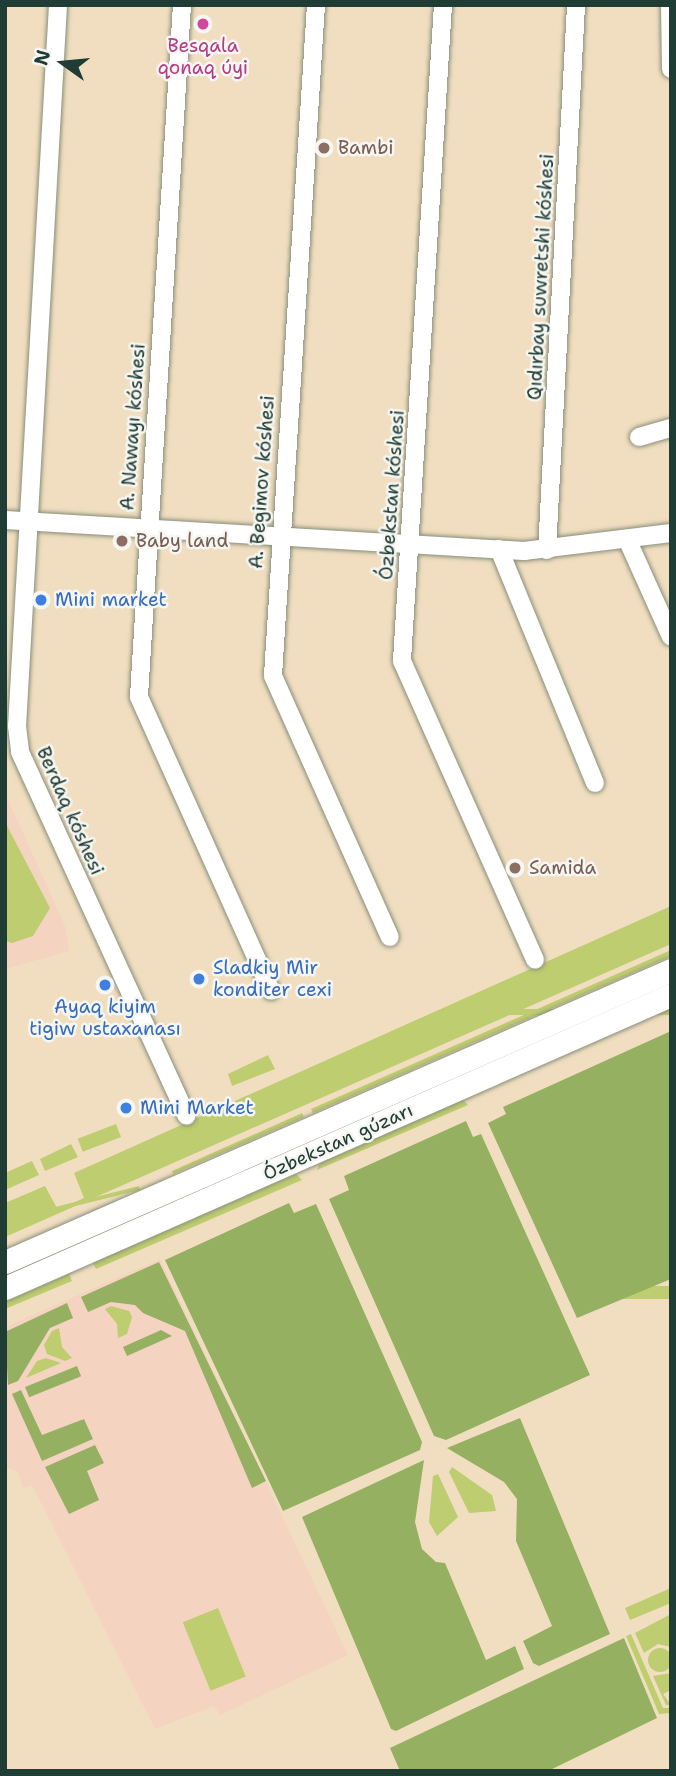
<!DOCTYPE html>
<meta charset="utf-8">
<style>
body{margin:0}
#map{position:relative;width:676px;height:1776px;overflow:hidden;background:#f1dec0;font-family:"Shantell Sans",sans-serif}
div>[style]{position:absolute}
.built>*{inset:0;background:#f4d3c1}
.green>*{inset:0;background:#becd6f;transform-origin:0 0}
.round{border-radius:50%}
.forest>*{inset:0;background:#96b062;transform-origin:0 0}
.roads{filter:drop-shadow(0 0 2px #888e7a) drop-shadow(0 0 2px #888e7a)}
.minor>*{height:18px;margin:-9px;padding:0 9px;transform-origin:9px;border-radius:9px;background:#fff}
.major>*{height:23px;margin:-11.5px;padding:0 11.5px;transform-origin:11.5px;border-radius:11.5px;background:#fff}
.dots>*{width:19px;height:19px;translate:-50% -50%;box-sizing:border-box;border:4px solid #f6f6f2;border-radius:50%}
span{translate:-50% -50%;white-space:nowrap;text-align:center;line-height:1.15;-webkit-text-stroke:5px #f6f6f2;paint-order:stroke}
.hotel-label{font-size:19px;color:#b23c85}
.education-label{font-size:19px;color:#785e54}
.left{translate:0 -50%;text-align:left}
.street-label{font-size:19px;color:#1f3d34}
.shop-label{font-size:19px;color:#366cbe}
.frame{position:absolute;inset:0;border:7px solid #1f3d34;pointer-events:none}
.north{position:absolute;left:28px;top:28px;width:70px;height:70px;-webkit-text-stroke:5px #f6f6f2;paint-order:stroke;rotate:285deg;font-size:19px;font-weight:700;line-height:28px;text-align:center;color:#1f3d34}
.north::after{content:'';display:block;margin:auto;width:24px;height:32px;background:#1f3d34;clip-path:polygon(50% 0,100% 100%,50% 72%,0 100%)}
</style>
<div id="map">
<div class="built">
<div style="clip-path:polygon(5px 793px,65px 926px,69px 951px,5px 969px)"></div>
<div style="clip-path:polygon(160px 1259px,348px 1655px,220px 1715px,214px 1706px,155px 1729px,32px 1485px,23px 1488px,18px 1472px,5px 1467px,5px 1327px)"></div>
</div>
<div class="green">
<div style="clip-path:polygon(5px 822px,50px 908px,33px 936px,12px 943px,5px 941px)"></div>
<div style="clip-path:polygon(671px 906px,671px 944px,5px 1237px,5px 1203px,45px 1186px,58px 1210px,84px 1198px,74px 1173px)"></div>
<div style="clip-path:polygon(671px 950px,671px 956px,313px 1113px,311px 1109px)"></div>
<div style="left:671px;top:1009px;width:6px;height:209px;rotate:90deg"></div>
<div style="clip-path:polygon(268px 1055px,275px 1069px,232px 1086px,228px 1074px)"></div>
<div style="clip-path:polygon(463px 1100px,468px 1105px,317px 1170px,319px 1164px)"></div>
<div style="clip-path:polygon(302px 1113px,304px 1117px,173px 1174px,172px 1171px)"></div>
<div style="left:116px;top:1124px;width:14px;height:41px;rotate:69deg"></div>
<div style="clip-path:polygon(71px 1144px,78px 1157px,45px 1171px,40px 1159px)"></div>
<div style="clip-path:polygon(32px 1161px,39px 1175px,5px 1190px,5px 1173px)"></div>
<div style="clip-path:polygon(296px 1174px,302px 1180px,96px 1269px,93px 1263px)"></div>
<div style="left:139px;top:1186px;width:4px;height:146px;rotate:76deg"></div>
<div style="clip-path:polygon(69px 1274px,72px 1281px,5px 1309px,5px 1302px)"></div>
<div style="left:671px;top:1286px;width:13px;height:58px;rotate:90deg"></div>
<div style="clip-path:polygon(111px 1306px,129px 1311px,132px 1317px,127px 1334px,118px 1338px,117px 1324px,105px 1309px)"></div>
<div style="clip-path:polygon(59px 1328px,62px 1347px,72px 1358px,65px 1361px,47px 1354px,44px 1345px,52px 1331px)"></div>
<div style="clip-path:polygon(46px 1358px,61px 1363px,26px 1378px,37px 1361px)"></div>
<div style="clip-path:polygon(452px 1467px,492px 1495px,496px 1511px,469px 1513px,449px 1472px)"></div>
<div style="clip-path:polygon(438px 1474px,458px 1517px,437px 1536px,429px 1522px,433px 1476px)"></div>
<div style="clip-path:polygon(671px 1588px,671px 1603px,630px 1620px,625px 1608px)"></div>
<div style="left:218px;top:1608px;width:74px;height:38px;rotate:68deg"></div>
<div style="clip-path:polygon(671px 1614px,671px 1647px,658px 1644px,644px 1653px,635px 1633px)"></div>
<div style="clip-path:polygon(631px 1634px,663px 1708px,671px 1708px,671px 1713px,659px 1714px,626px 1636px)"></div>
<div class="round" style="left:648px;top:1648px;width:24px;height:24px"></div>
<div style="clip-path:polygon(671px 1673px,671px 1690px,663px 1694px,671px 1705px,666px 1705px,653px 1676px)"></div>
</div>
<div class="forest">
<div style="clip-path:polygon(671px 1031px,671px 1279px,577px 1318px,488px 1123px,506px 1114px,503px 1107px)"></div>
<div style="clip-path:polygon(466px 1121px,473px 1137px,481px 1134px,590px 1375px,446px 1440px,434px 1436px,329px 1199px,349px 1190px,344px 1176px)"></div>
<div style="clip-path:polygon(289px 1203px,294px 1213px,316px 1204px,422px 1442px,420px 1450px,283px 1511px,165px 1260px)"></div>
<div style="clip-path:polygon(159px 1262px,214px 1375px,266px 1481px,252px 1488px,185px 1331px,143px 1313px,135px 1305px,111px 1302px,88px 1312px,81px 1297px)"></div>
<div style="clip-path:polygon(67px 1303px,73px 1318px,50px 1328px,18px 1381px,8px 1385px,5px 1332px)"></div>
<div style="clip-path:polygon(161px 1330px,172px 1336px,127px 1356px,123px 1347px)"></div>
<div style="left:77px;top:1366px;width:11px;height:56px;rotate:68deg"></div>
<div style="clip-path:polygon(21px 1390px,42px 1435px,84px 1419px,93px 1439px,42px 1461px,12px 1394px)"></div>
<div style="clip-path:polygon(520px 1418px,610px 1634px,539px 1666px,533px 1663px,523px 1641px,552px 1626px,516px 1541px,517px 1499px,504px 1482px,447px 1448px)"></div>
<div style="clip-path:polygon(95px 1445px,104px 1463px,87px 1471px,99px 1500px,69px 1514px,45px 1467px)"></div>
<div style="clip-path:polygon(424px 1460px,415px 1522px,422px 1549px,436px 1562px,445px 1563px,486px 1660px,515px 1646px,524px 1669px,396px 1731px,391px 1729px,302px 1517px)"></div>
<div style="clip-path:polygon(624px 1638px,657px 1718px,548px 1771px,400px 1771px,390px 1748px)"></div>
</div>
<div class="roads">
<div class="minor">
<div style="left:58px;top:5px;width:722px;rotate:93.25deg"></div>
<div style="left:17px;top:726px;width:26px;rotate:83deg"></div>
<div style="left:20px;top:752px;width:400px;rotate:65.4deg"></div>
<div style="left:182px;top:5px;width:693px;rotate:93.56deg"></div>
<div style="left:139px;top:697px;width:322px;rotate:65.8deg"></div>
<div style="left:316px;top:5px;width:672px;rotate:93.67deg"></div>
<div style="left:273px;top:676px;width:286px;rotate:65.9deg"></div>
<div style="left:443px;top:5px;width:657px;rotate:93.58deg"></div>
<div style="left:402px;top:661px;width:327px;rotate:66deg"></div>
<div style="left:670px;top:5px;width:64px;rotate:89.1deg"></div>
<div style="left:639px;top:437px;width:33px;rotate:-16deg"></div>
<div style="left:5px;top:520px;width:520px;rotate:3.42deg"></div>
<div style="left:524px;top:551px;width:148px;rotate:-7deg"></div>
<div style="left:627px;top:539px;width:107px;rotate:65.8deg"></div>
<div style="left:499px;top:549px;width:253px;rotate:67.7deg"></div>
<div style="left:547px;top:550px;width:546px;rotate:-86.95deg"></div>
</div>
<div class="major">
<div style="left:5px;top:1262px;width:727px;rotate:-23.67deg"></div>
<div style="left:5px;top:1288px;width:728px;rotate:-23.75deg"></div>
</div>
</div>
<div class="dots">
<div style="left:203px;top:24px;background:#d1479c"></div>
<div style="left:324px;top:148px;background:#8d6e63"></div>
<div style="left:122px;top:541px;background:#8d6e63"></div>
<div style="left:41px;top:600px;background:#3f7fe0"></div>
<div style="left:515px;top:868px;background:#8d6e63"></div>
<div style="left:199px;top:979px;background:#3f7fe0"></div>
<div style="left:105px;top:985px;background:#3f7fe0"></div>
<div style="left:126px;top:1108px;background:#3f7fe0"></div>
</div>
<div class="hotel-label">
<span style="left:203px;top:57px">Besqala<br>qonaq úyi</span>
</div>
<div class="education-label">
<span class="left" style="left:338px;top:148px">Bambi</span>
<span class="left" style="left:136px;top:541px">Baby land</span>
<span class="left" style="left:529px;top:868px">Samida</span>
</div>
<div class="street-label">
<span style="left:541px;top:277px;rotate:-87deg">Qıdırbay suwretshi kóshesi</span>
<span style="left:133px;top:427px;rotate:-86deg">A. Nawayı kóshesi</span>
<span style="left:262px;top:482px;rotate:-86deg">A. Begimov kóshesi</span>
<span style="left:392px;top:495px;rotate:-86deg">Ózbekstan kóshesi</span>
<span style="left:70px;top:811px;rotate:66deg">Berdaq kóshesi</span>
<span style="left:338px;top:1142px;rotate:-24deg">Ózbekstan gúzarı</span>
</div>
<div class="shop-label">
<span class="left" style="left:55px;top:600px">Mini market</span>
<span class="left" style="left:213px;top:979px">Sladkiy Mir<br>konditer cexi</span>
<span style="left:105px;top:1018px">Ayaq kiyim<br>tigiw ustaxanası</span>
<span class="left" style="left:140px;top:1108px">Mini Market</span>
</div>
<div class="frame"></div>
<div class="north">N</div>
</div>
